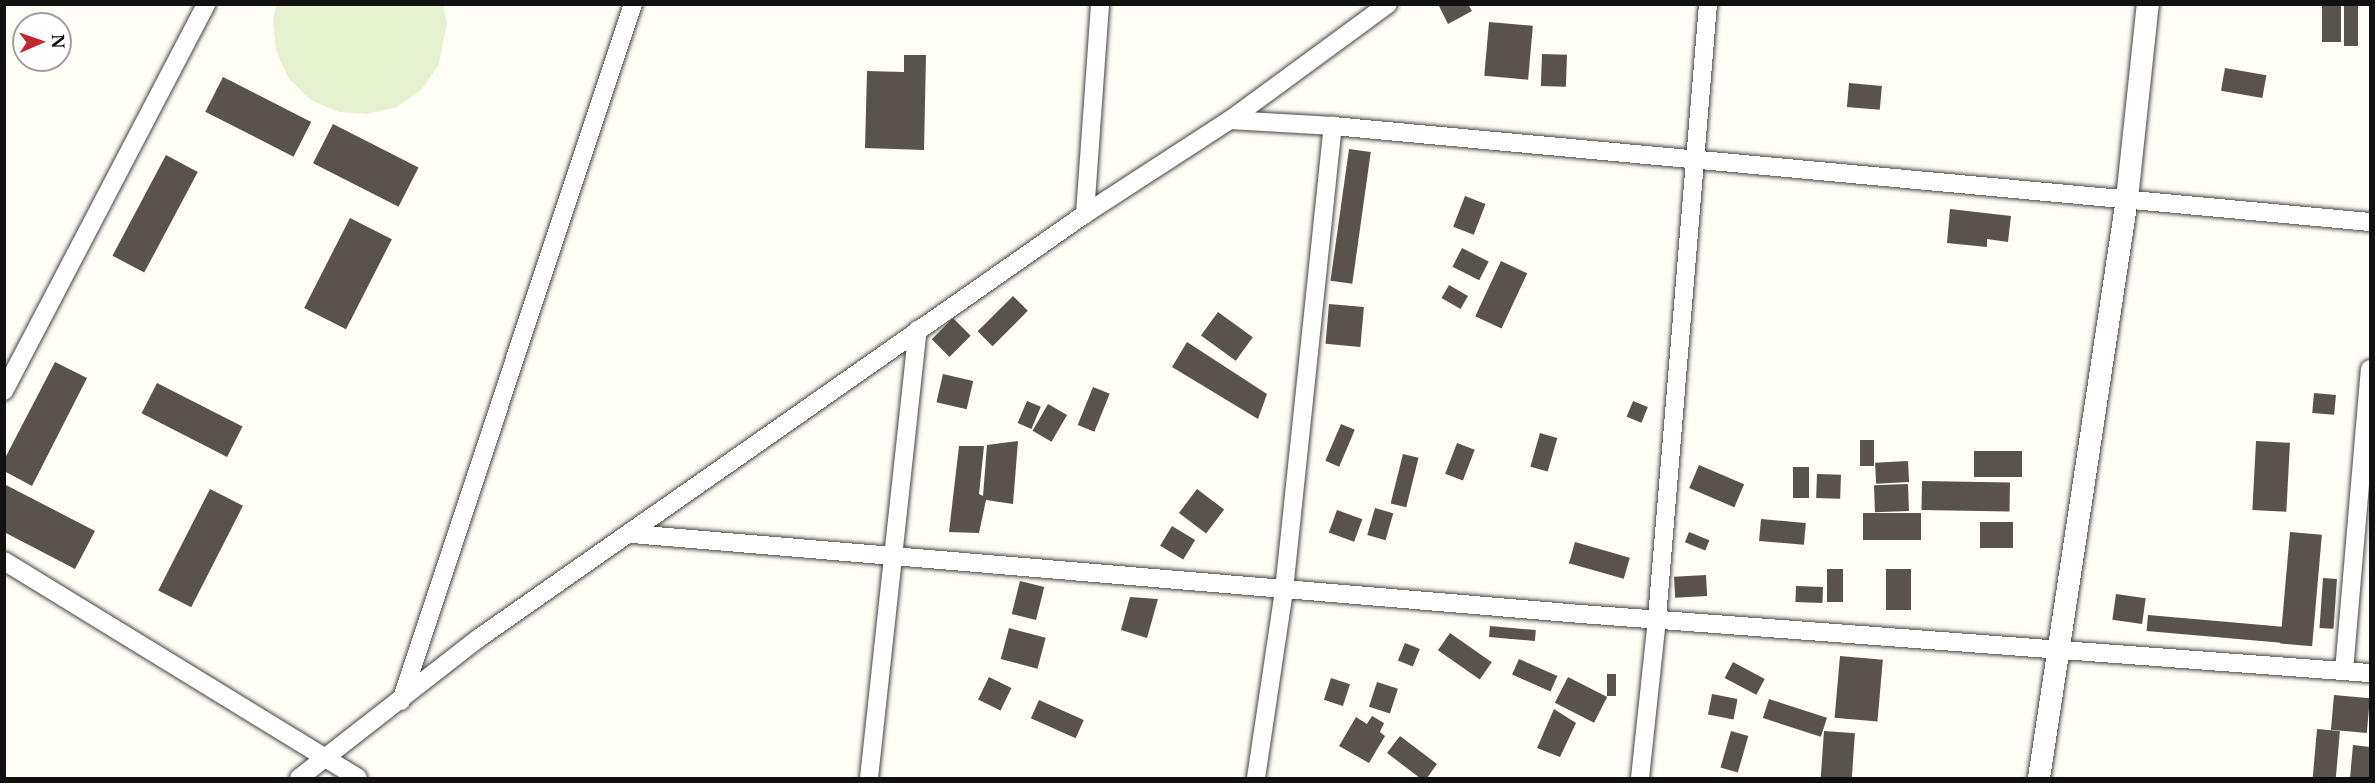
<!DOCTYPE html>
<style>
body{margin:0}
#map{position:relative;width:2375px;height:783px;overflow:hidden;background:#fffdf5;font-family:"Libre Baskerville",serif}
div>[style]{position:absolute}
.pitch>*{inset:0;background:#e6f2cf}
.building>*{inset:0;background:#5a524d;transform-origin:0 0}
.roads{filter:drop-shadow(0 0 2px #444) drop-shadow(0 0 2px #444)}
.minor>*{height:18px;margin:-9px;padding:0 9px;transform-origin:9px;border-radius:9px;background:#fff}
.tertiary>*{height:22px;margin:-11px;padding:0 11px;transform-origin:11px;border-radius:11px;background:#fff}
span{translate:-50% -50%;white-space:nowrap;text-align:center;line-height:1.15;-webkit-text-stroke:6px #fff;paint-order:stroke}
.frame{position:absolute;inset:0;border:6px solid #111;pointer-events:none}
.north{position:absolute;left:12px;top:12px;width:60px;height:60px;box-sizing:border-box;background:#fff;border:2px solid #a0a0a0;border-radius:50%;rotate:88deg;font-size:16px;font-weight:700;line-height:24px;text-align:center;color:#111}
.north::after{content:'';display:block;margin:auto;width:21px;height:27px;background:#c4262e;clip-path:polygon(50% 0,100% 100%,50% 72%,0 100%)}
</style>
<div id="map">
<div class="pitch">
<div style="clip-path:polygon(443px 4px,447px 23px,439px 64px,422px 89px,397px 107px,368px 114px,339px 112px,311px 100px,289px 79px,276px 51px,273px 21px,276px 5px)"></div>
</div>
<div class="building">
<div style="clip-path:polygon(1438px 4px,1468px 4px,1472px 11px,1448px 24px)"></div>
<div style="left:2322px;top:4px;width:19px;height:38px"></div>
<div style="left:2344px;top:4px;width:14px;height:42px"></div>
<div style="left:1489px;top:22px;width:44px;height:54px;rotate:5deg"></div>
<div style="left:1542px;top:54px;width:25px;height:32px;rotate:2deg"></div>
<div style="clip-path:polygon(904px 55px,926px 55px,924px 150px,865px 148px,867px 71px,904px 72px)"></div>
<div style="left:2225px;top:68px;width:42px;height:23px;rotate:10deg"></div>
<div style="left:223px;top:77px;width:99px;height:39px;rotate:27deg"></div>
<div style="left:1849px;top:83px;width:33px;height:24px;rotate:5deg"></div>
<div style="left:333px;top:124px;width:96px;height:44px;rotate:27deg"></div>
<div style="left:1349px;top:149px;width:22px;height:133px;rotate:8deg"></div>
<div style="left:166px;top:155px;width:36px;height:114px;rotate:28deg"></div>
<div style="left:1465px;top:196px;width:22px;height:33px;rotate:21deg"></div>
<div style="clip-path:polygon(1950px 209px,2011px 216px,2008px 242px,1987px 239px,1987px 247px,1947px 243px)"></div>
<div style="left:350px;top:218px;width:47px;height:101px;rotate:27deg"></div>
<div style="left:1462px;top:248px;width:30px;height:21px;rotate:27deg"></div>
<div style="left:1501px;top:261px;width:29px;height:61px;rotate:25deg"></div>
<div style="left:1449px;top:285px;width:22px;height:15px;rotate:30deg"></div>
<div style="left:1013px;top:296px;width:21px;height:50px;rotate:45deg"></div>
<div style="left:1329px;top:304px;width:35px;height:40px;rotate:5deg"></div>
<div style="left:1218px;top:312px;width:43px;height:29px;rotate:36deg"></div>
<div style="left:953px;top:318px;width:25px;height:30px;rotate:45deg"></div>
<div style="clip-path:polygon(1187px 342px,1267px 394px,1258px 419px,1172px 367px)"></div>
<div style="clip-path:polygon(55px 362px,87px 378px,32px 486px,4px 471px,4px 460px)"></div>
<div style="left:943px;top:374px;width:31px;height:29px;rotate:13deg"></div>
<div style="left:157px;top:383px;width:96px;height:34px;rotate:27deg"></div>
<div style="left:1093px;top:387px;width:18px;height:41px;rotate:22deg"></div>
<div style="left:2314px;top:393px;width:22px;height:20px;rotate:5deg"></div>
<div style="left:1027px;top:401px;width:15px;height:24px;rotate:23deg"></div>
<div style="left:1633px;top:401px;width:16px;height:17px;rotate:22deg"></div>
<div style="left:1048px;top:404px;width:22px;height:31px;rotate:30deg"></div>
<div style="left:1341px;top:424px;width:15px;height:40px;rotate:23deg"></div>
<div style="left:1540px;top:433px;width:18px;height:35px;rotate:16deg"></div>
<div style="left:1860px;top:440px;width:14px;height:26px"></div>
<div style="clip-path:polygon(1018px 441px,1013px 504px,986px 500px,979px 533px,949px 532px,959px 446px,984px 446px,979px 494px,983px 496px,987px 445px)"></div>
<div style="left:2256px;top:441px;width:34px;height:69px;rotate:3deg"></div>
<div style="left:1457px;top:443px;width:19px;height:33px;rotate:21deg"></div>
<div style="left:1974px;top:451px;width:48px;height:26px"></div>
<div style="left:1403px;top:454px;width:16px;height:51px;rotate:14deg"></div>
<div style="left:1908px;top:461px;width:21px;height:33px;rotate:87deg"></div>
<div style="left:1699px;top:465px;width:49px;height:25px;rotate:23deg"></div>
<div style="left:1793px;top:467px;width:16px;height:31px"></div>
<div style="left:1817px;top:474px;width:24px;height:24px;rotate:2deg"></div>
<div style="left:1922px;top:481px;width:88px;height:29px;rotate:1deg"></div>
<div style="clip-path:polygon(4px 484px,95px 531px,75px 569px,4px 532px)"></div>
<div style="left:1908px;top:484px;width:27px;height:34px;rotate:88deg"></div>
<div style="left:210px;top:489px;width:37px;height:114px;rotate:27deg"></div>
<div style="left:1197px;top:489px;width:34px;height:30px;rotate:37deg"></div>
<div style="left:1375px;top:508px;width:19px;height:28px;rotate:16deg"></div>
<div style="left:1337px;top:510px;width:27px;height:24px;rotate:20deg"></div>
<div style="left:1921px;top:513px;width:27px;height:58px;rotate:90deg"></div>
<div style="left:1761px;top:519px;width:45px;height:22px;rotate:5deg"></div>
<div style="left:1980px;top:522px;width:33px;height:26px"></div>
<div style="left:1172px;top:526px;width:27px;height:23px;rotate:31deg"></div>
<div style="left:1689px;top:532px;width:22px;height:11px;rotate:22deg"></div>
<div style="left:2290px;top:532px;width:32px;height:112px;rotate:5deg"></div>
<div style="left:1575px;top:542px;width:57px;height:22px;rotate:16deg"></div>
<div style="left:1827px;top:569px;width:16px;height:33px"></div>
<div style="left:1886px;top:569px;width:25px;height:41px"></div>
<div style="left:1706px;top:575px;width:21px;height:32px;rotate:87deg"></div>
<div style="left:2323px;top:578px;width:14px;height:50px;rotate:4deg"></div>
<div style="left:1020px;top:581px;width:25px;height:34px;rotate:14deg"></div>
<div style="left:1796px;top:586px;width:27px;height:16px;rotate:2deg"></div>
<div style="left:2116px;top:594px;width:30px;height:26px;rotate:8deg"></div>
<div style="clip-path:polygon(1130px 597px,1158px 599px,1147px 638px,1121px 630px)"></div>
<div style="left:2148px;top:615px;width:135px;height:16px;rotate:5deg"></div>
<div style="left:1490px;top:626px;width:46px;height:11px;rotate:5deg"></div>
<div style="left:1009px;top:628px;width:38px;height:32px;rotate:15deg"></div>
<div style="left:1450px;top:633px;width:51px;height:21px;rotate:35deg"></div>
<div style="left:1405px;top:643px;width:16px;height:19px;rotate:22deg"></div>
<div style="left:1840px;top:656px;width:43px;height:62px;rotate:5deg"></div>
<div style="left:1519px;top:659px;width:42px;height:17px;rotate:24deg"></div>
<div style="left:1733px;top:662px;width:36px;height:18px;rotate:28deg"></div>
<div style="left:1607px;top:674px;width:9px;height:22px"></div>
<div style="left:989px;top:677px;width:25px;height:25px;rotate:26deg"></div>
<div style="left:1568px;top:677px;width:44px;height:29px;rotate:27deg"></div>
<div style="left:1331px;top:678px;width:20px;height:23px;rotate:18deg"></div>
<div style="left:1377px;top:682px;width:22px;height:26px;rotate:18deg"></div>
<div style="left:1712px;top:694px;width:26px;height:21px;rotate:11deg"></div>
<div style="left:2334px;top:695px;width:36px;height:35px;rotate:5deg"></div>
<div style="left:1769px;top:699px;width:61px;height:20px;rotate:18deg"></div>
<div style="left:1039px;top:700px;width:49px;height:20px;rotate:24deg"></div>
<div style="clip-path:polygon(1554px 709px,1576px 723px,1560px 757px,1537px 748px)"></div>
<div style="clip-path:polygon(1372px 716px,1384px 723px,1380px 732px,1385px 736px,1369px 763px,1339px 746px,1356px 717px,1367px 724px)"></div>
<div style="left:2317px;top:729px;width:23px;height:49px;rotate:5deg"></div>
<div style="left:1731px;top:731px;width:18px;height:38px;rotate:16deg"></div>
<div style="left:1824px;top:731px;width:31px;height:47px;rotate:4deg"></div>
<div style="clip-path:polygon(1400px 736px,1437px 764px,1427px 778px,1420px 778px,1387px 753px)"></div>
<div style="clip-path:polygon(2353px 745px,2370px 747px,2370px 778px,2350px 778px)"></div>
</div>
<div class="roads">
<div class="minor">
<div style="left:1230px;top:120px;width:103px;rotate:3.3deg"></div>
<div style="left:1333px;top:126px;width:1041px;rotate:5.29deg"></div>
<div style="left:1085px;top:214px;width:211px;rotate:-85.9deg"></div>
<div style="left:4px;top:391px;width:437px;rotate:-62.4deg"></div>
<div style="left:632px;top:534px;width:952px;rotate:4.82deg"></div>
<div style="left:1581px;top:614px;width:791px;rotate:4.28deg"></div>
<div style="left:4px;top:561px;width:415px;rotate:31.5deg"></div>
<div style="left:2344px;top:671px;width:303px;rotate:-85.1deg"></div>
<div style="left:401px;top:701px;width:735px;rotate:-71.59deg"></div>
<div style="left:299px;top:778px;width:228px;rotate:-37.9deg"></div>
<div style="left:479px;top:638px;width:740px;rotate:-34.98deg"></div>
<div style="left:1085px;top:214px;width:173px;rotate:-33deg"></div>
<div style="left:1230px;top:120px;width:196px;rotate:-36.3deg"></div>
<div style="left:869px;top:778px;width:451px;rotate:-83.8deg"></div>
<div style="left:1256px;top:778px;width:190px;rotate:-81.5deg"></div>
<div style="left:1284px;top:590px;width:467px;rotate:-84deg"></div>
<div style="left:1640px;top:778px;width:161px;rotate:-83.9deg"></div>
<div style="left:1657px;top:618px;width:616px;rotate:-85.25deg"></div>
</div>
<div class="tertiary">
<div style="left:2039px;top:778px;width:586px;rotate:-81.36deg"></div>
<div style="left:2127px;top:199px;width:196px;rotate:-83.9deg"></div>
</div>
</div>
<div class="frame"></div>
<div class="north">N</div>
</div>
